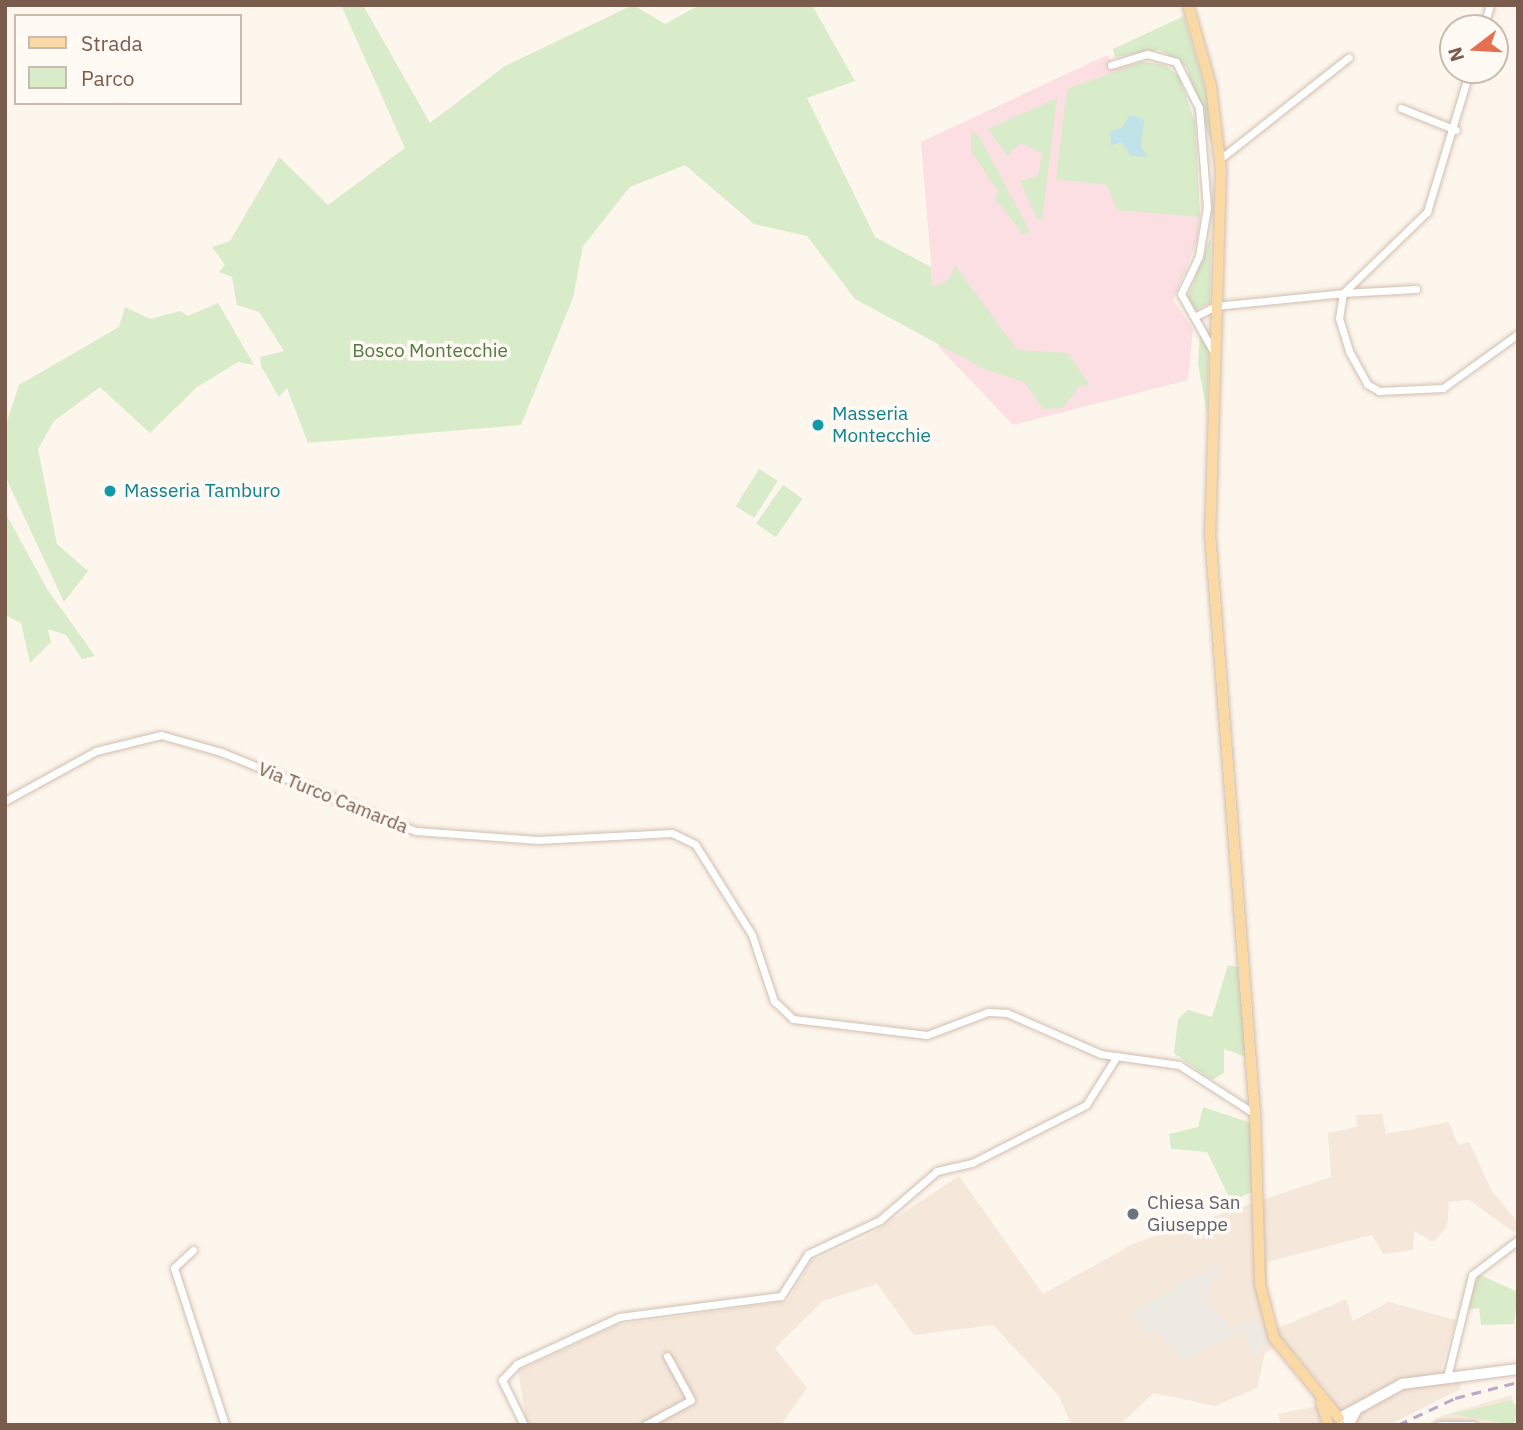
<!DOCTYPE html>
<style>
body{margin:0}
#map{position:relative;width:1523px;height:1430px;overflow:hidden;background:#fdf6ec;font-family:"IBM Plex Sans",sans-serif}
div>[style]{position:absolute}
.residential>*{inset:0;background:#f5e8da}
.industrial>*{inset:0;background:#efe9e4}
.medical>*{inset:0;background:#fbdfe3}
.green>*{inset:0;background:#d8ecc9;transform-origin:0 0}
.water>*{inset:0;background:#bfe3e8}
.roads{filter:drop-shadow(0 0 2px #d1beb0) drop-shadow(0 0 2px #d1beb0)}
.street>*{height:7px;margin:-3.5px;padding:0 3.5px;transform-origin:3.5px;border-radius:3.5px;background:#fff}
.secondary>*{height:10px;margin:-5px;padding:0 5px;transform-origin:5px;border-radius:5px;background:#fff}
.primary>*{height:10px;margin:-5px;padding:0 5px;transform-origin:5px;border-radius:5px;background:#fbd9a5}
.rail>*{height:2.5px;margin-top:-1.25px;transform-origin:0;background:repeating-linear-gradient(90deg,#b9a8c9 0 10px,transparent 0 17px)}
.dots>*{width:19px;height:19px;translate:-50% -50%;box-sizing:border-box;border:4px solid #fffaf3;border-radius:50%}
span{translate:-50% -50%;white-space:nowrap;text-align:center;line-height:1.15;-webkit-text-stroke:7px #fffaf3;paint-order:stroke}
.park-label{font-size:19px;color:#537a41}
.culture-label{font-size:19px;color:#0d838f}
.left{translate:0 -50%;text-align:left}
.street-label{font-size:19px;color:#7a5c4d}
.worship-label{font-size:19px;color:#5b616d}
.frame{position:absolute;inset:0;border:7px solid #7a5c4d;pointer-events:none}
.legend{position:absolute;left:14px;top:14px;width:228px;height:91px;box-sizing:border-box;background:#fffaf3;border:2px solid #cabbb1;margin:0;padding:9px 12px;list-style:none;font-size:21px;color:#7a5c4d}
.legend li{display:flex;align-items:center;gap:14px;height:35px}
.legend b{width:35px;border:2px solid #cabbb1}
.north{position:absolute;left:1439px;top:14px;width:70px;height:70px;box-sizing:border-box;background:#fffaf3;border:2px solid #cabbb1;border-radius:50%;rotate:253deg;font-size:19px;font-weight:700;line-height:28px;text-align:center;color:#7a5c4d}
.north::after{content:'';display:block;margin:auto;width:24px;height:32px;background:#e76f51;clip-path:polygon(50% 0,100% 100%,50% 72%,0 100%)}
</style>
<div id="map">
<div class="residential">
<div style="clip-path:polygon(1382px 1114px,1386px 1134px,1449px 1122px,1458px 1145px,1469px 1142px,1492px 1191px,1518px 1223px,1515px 1233px,1469px 1200px,1449px 1202px,1447px 1227px,1433px 1242px,1414px 1231px,1413px 1250px,1383px 1254px,1372px 1235px,1267px 1262px,1267px 1306px,1276px 1329px,1346px 1299px,1353px 1321px,1389px 1302px,1456px 1320px,1440px 1372px,1459px 1371px,1460px 1389px,1389px 1425px,1281px 1425px,1278px 1414px,1313px 1407px,1330px 1395px,1284px 1341px,1265px 1353px,1257px 1388px,1215px 1406px,1153px 1393px,1120px 1425px,1071px 1425px,1059px 1396px,993px 1325px,914px 1335px,877px 1284px,823px 1301px,775px 1348px,807px 1388px,781px 1425px,527px 1425px,518px 1371px,617px 1325px,788px 1301px,811px 1261px,866px 1237px,959px 1176px,1043px 1294px,1135px 1243px,1331px 1177px,1328px 1133px,1357px 1127px,1356px 1115px)"></div>
<div style="clip-path:polygon(1512px 1395px,1518px 1425px,1425px 1425px,1444px 1415px)"></div>
</div>
<div class="industrial">
<div style="clip-path:polygon(1220px 1264px,1206px 1302px,1233px 1329px,1257px 1317px,1271px 1343px,1251px 1355px,1245px 1329px,1183px 1361px,1160px 1331px,1147px 1335px,1130px 1311px)"></div>
</div>
<div class="medical">
<div style="clip-path:polygon(1107px 55px,1116px 69px,1142px 62px,1165px 65px,1195px 122px,1200px 217px,1196px 244px,1173px 300px,1193px 329px,1188px 380px,1013px 425px,938px 346px,921px 142px)"></div>
</div>
<div class="green">
<div style="clip-path:polygon(341px 5px,363px 5px,430px 123px,505px 66px,633px 5px,665px 24px,699px 5px,812px 5px,855px 81px,807px 98px,875px 237px,931px 267px,933px 287px,949px 279px,955px 265px,1017px 350px,1068px 353px,1090px 385px,1079px 386px,1063px 408px,1043px 409px,1024px 382px,984px 369px,855px 299px,807px 236px,754px 224px,685px 165px,630px 187px,583px 246px,573px 298px,521px 425px,308px 443px,287px 388px,279px 397px,261px 366px,260px 357px,284px 351px,259px 312px,237px 305px,232px 277px,219px 272px,225px 265px,212px 247px,230px 241px,279px 157px,328px 205px,405px 148px)"></div>
<div style="clip-path:polygon(1184px 16px,1207px 96px,1212px 145px,1186px 66px,1160px 50px,1115px 57px,1113px 49px)"></div>
<div style="clip-path:polygon(1142px 62px,1165px 65px,1179px 76px,1195px 122px,1200px 217px,1117px 210px,1107px 185px,1056px 179px,1067px 89px)"></div>
<div style="clip-path:polygon(1057px 98px,1042px 219px,1037px 219px,1020px 181px,1038px 176px,1042px 153px,1020px 143px,1007px 156px,988px 129px)"></div>
<div style="clip-path:polygon(971px 131px,979px 136px,1030px 232px,1023px 234px,995px 199px,998px 191px,971px 151px)"></div>
<div style="clip-path:polygon(1211px 236px,1210px 303px,1193px 311px,1186px 302px)"></div>
<div style="clip-path:polygon(218px 303px,254px 365px,238px 362px,197px 387px,150px 433px,100px 387px,54px 421px,38px 449px,57px 544px,88px 571px,64px 602px,5px 476px,5px 427px,19px 385px,119px 327px,125px 307px,150px 319px,180px 311px,188px 316px)"></div>
<div style="clip-path:polygon(1200px 333px,1209px 349px,1207px 414px,1198px 364px)"></div>
<div style="left:759px;top:469px;width:22px;height:44px;rotate:32deg"></div>
<div style="left:783px;top:485px;width:24px;height:47px;rotate:35deg"></div>
<div style="clip-path:polygon(5px 512px,47px 589px,95px 656px,82px 659px,66px 635px,48px 629px,51px 642px,30px 663px,21px 623px,5px 615px)"></div>
<div style="clip-path:polygon(1228px 965px,1238px 967px,1246px 1057px,1224px 1049px,1224px 1073px,1212px 1080px,1174px 1053px,1178px 1019px,1188px 1010px,1212px 1017px)"></div>
<div style="clip-path:polygon(1203px 1107px,1251px 1123px,1252px 1192px,1231px 1201px,1207px 1152px,1171px 1149px,1169px 1134px,1198px 1127px)"></div>
<div style="clip-path:polygon(1478px 1274px,1518px 1292px,1514px 1324px,1481px 1325px,1479px 1308px,1467px 1310px)"></div>
<div style="clip-path:polygon(1511px 1400px,1518px 1407px,1513px 1425px,1453px 1414px)"></div>
</div>
<div class="water">
<div style="clip-path:polygon(1130px 114px,1144px 120px,1141px 146px,1147px 157px,1131px 156px,1121px 142px,1111px 146px,1110px 132px,1123px 127px)"></div>
</div>
<div class="roads">
<div class="street">
<div style="left:1483px;top:28px;width:24px;rotate:-73deg"></div>
<div style="left:1111px;top:65px;width:38px;rotate:-17deg"></div>
<div style="left:1147px;top:54px;width:30px;rotate:15deg"></div>
<div style="left:1176px;top:62px;width:51px;rotate:63.4deg"></div>
<div style="left:1199px;top:108px;width:99px;rotate:85.4deg"></div>
<div style="left:1207px;top:207px;width:50px;rotate:99.3deg"></div>
<div style="left:1199px;top:256px;width:42px;rotate:115.3deg"></div>
<div style="left:1181px;top:294px;width:69px;rotate:60.5deg"></div>
<div style="left:1401px;top:108px;width:59px;rotate:21.8deg"></div>
<div style="left:1220px;top:159px;width:164px;rotate:-38.3deg"></div>
<div style="left:1416px;top:289px;width:73px;rotate:176.9deg"></div>
<div style="left:1343px;top:293px;width:25px;rotate:99deg"></div>
<div style="left:1339px;top:318px;width:34px;rotate:73deg"></div>
<div style="left:1349px;top:351px;width:38px;rotate:61deg"></div>
<div style="left:1367px;top:384px;width:14px;rotate:30deg"></div>
<div style="left:1379px;top:391px;width:64px;rotate:-2.7deg"></div>
<div style="left:1443px;top:388px;width:92px;rotate:-35.8deg"></div>
<div style="left:1198px;top:315px;width:20px;rotate:-27deg"></div>
<div style="left:1216px;top:306px;width:128px;rotate:-5.8deg"></div>
<div style="left:1343px;top:293px;width:117px;rotate:-44deg"></div>
<div style="left:1427px;top:212px;width:148px;rotate:-73.2deg"></div>
<div style="left:5px;top:801px;width:104px;rotate:-28.8deg"></div>
<div style="left:96px;top:751px;width:67px;rotate:-13.8deg"></div>
<div style="left:161px;top:735px;width:62px;rotate:15.8deg"></div>
<div style="left:221px;top:752px;width:210px;rotate:22.1deg"></div>
<div style="left:416px;top:831px;width:122px;rotate:4.2deg"></div>
<div style="left:538px;top:840px;width:134px;rotate:-3deg"></div>
<div style="left:672px;top:833px;width:25px;rotate:26deg"></div>
<div style="left:695px;top:844px;width:107px;rotate:57.9deg"></div>
<div style="left:752px;top:935px;width:70px;rotate:71.6deg"></div>
<div style="left:774px;top:1001px;width:26px;rotate:43deg"></div>
<div style="left:793px;top:1019px;width:135px;rotate:6.8deg"></div>
<div style="left:927px;top:1035px;width:65px;rotate:-20.7deg"></div>
<div style="left:988px;top:1012px;width:19px;rotate:3deg"></div>
<div style="left:1007px;top:1013px;width:103px;rotate:23.6deg"></div>
<div style="left:1101px;top:1054px;width:79px;rotate:8deg"></div>
<div style="left:1179px;top:1065px;width:90px;rotate:32.8deg"></div>
<div style="left:193px;top:1250px;width:26px;rotate:137deg"></div>
<div style="left:174px;top:1268px;width:165px;rotate:72deg"></div>
<div style="left:1447px;top:1377px;width:105px;rotate:-76.2deg"></div>
<div style="left:1472px;top:1275px;width:58px;rotate:-37.3deg"></div>
<div style="left:524px;top:1425px;width:50px;rotate:-116.1deg"></div>
<div style="left:502px;top:1380px;width:22px;rotate:-47deg"></div>
<div style="left:517px;top:1364px;width:112px;rotate:-24.7deg"></div>
<div style="left:619px;top:1317px;width:163px;rotate:-7.4deg"></div>
<div style="left:781px;top:1296px;width:50px;rotate:-57.3deg"></div>
<div style="left:808px;top:1254px;width:80px;rotate:-25.3deg"></div>
<div style="left:880px;top:1220px;width:75px;rotate:-40.7deg"></div>
<div style="left:937px;top:1171px;width:36px;rotate:-13deg"></div>
<div style="left:972px;top:1163px;width:128px;rotate:-27deg"></div>
<div style="left:1086px;top:1105px;width:58px;rotate:-57.7deg"></div>
<div style="left:645px;top:1425px;width:52px;rotate:-28.5deg"></div>
<div style="left:691px;top:1400px;width:50px;rotate:-118.6deg"></div>
<div style="left:1439px;top:1425px;width:34px"></div>
</div>
<div class="secondary">
<div style="left:1340px;top:1418px;width:71px;rotate:-28.7deg"></div>
<div style="left:1402px;top:1384px;width:117px;rotate:-7.4deg"></div>
<div style="left:1348px;top:1425px;width:18px;rotate:-61deg"></div>
</div>
<div class="primary">
<div style="left:1188px;top:5px;width:84px;rotate:74.1deg"></div>
<div style="left:1211px;top:86px;width:85px;rotate:83.2deg"></div>
<div style="left:1221px;top:170px;width:363px;rotate:91.7deg"></div>
<div style="left:1210px;top:533px;width:583px;rotate:85.57deg"></div>
<div style="left:1255px;top:1114px;width:170px;rotate:88.3deg"></div>
<div style="left:1260px;top:1284px;width:56px;rotate:75.5deg"></div>
<div style="left:1274px;top:1338px;width:103px;rotate:50.9deg"></div>
<div style="left:1321px;top:1402px;width:22px;rotate:72deg"></div>
</div>
</div>
<div class="rail">
<div style="left:1398px;top:1425px;width:63px;rotate:-25.3deg"></div>
<div style="left:1455px;top:1398px;width:65px;rotate:-14.3deg"></div>
</div>
<div class="dots">
<div style="left:818px;top:425px;background:#0f9aa8"></div>
<div style="left:110px;top:491px;background:#0f9aa8"></div>
<div style="left:1133px;top:1214px;background:#6b7280"></div>
</div>
<div class="park-label">
<span style="left:430px;top:351px">Bosco Montecchie</span>
</div>
<div class="culture-label">
<span class="left" style="left:832px;top:425px">Masseria<br>Montecchie</span>
<span class="left" style="left:124px;top:491px">Masseria Tamburo</span>
</div>
<div class="street-label">
<span style="left:333px;top:798px;rotate:22deg">Via Turco Camarda</span>
</div>
<div class="worship-label">
<span class="left" style="left:1147px;top:1214px">Chiesa San<br>Giuseppe</span>
</div>
<div class="frame"></div>
<ul class="legend">
<li><b style="height:9px;background:#fbd9a5"></b>Strada</li>
<li><b style="height:19px;background:#d8ecc9"></b>Parco</li>
</ul>
<div class="north">N</div>
</div>
